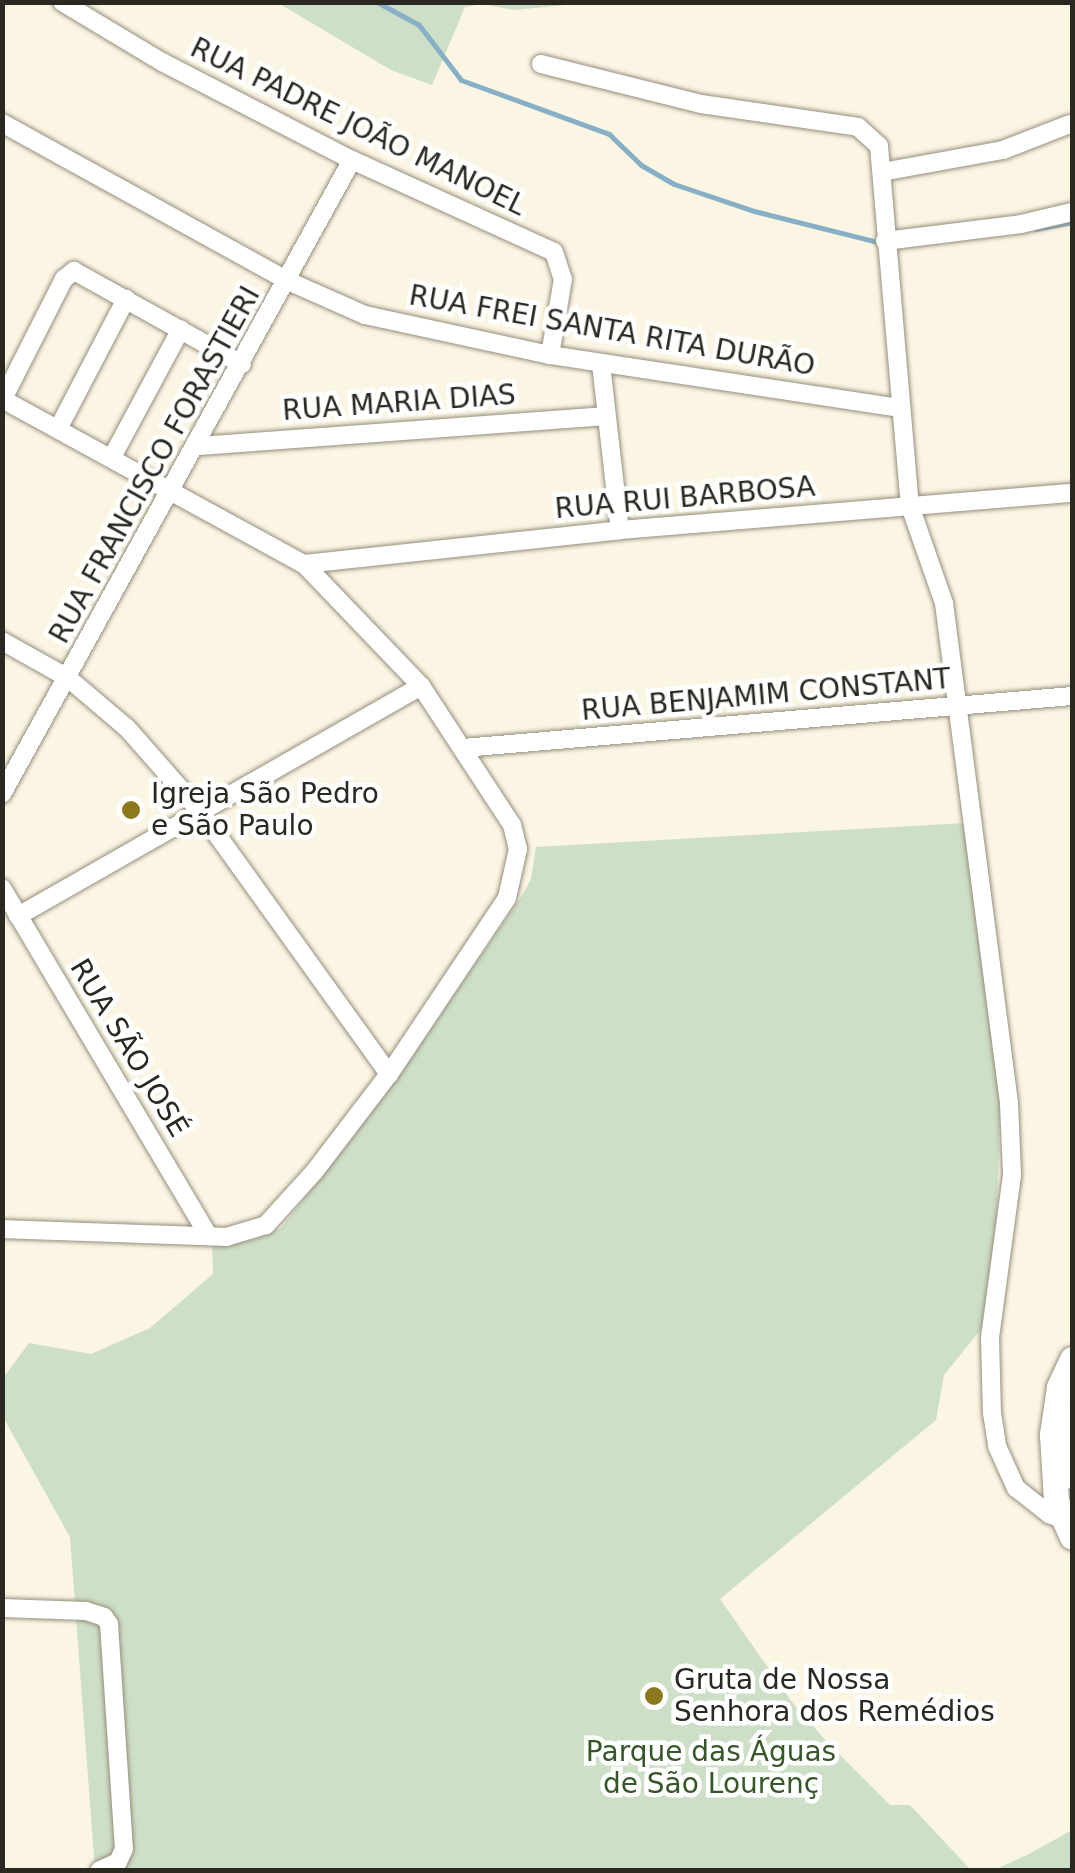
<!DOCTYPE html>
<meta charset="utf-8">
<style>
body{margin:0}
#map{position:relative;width:1075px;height:1873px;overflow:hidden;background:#fbf5e3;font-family:"DejaVu Sans",sans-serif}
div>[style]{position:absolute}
.green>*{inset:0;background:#cedfc7}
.stream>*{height:5px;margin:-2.5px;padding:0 2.5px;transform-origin:2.5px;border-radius:2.5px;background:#87afc5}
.roads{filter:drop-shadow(0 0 2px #948e7d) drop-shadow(0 0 2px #948e7d)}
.minor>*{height:18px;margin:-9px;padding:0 9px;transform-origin:9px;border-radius:9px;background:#fff}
.secondary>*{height:25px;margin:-12.5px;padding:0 12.5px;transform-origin:12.5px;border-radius:12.5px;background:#fff}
.dots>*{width:28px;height:28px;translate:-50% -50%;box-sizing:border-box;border:5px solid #fff;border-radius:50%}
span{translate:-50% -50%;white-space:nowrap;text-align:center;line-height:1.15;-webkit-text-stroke:9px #fff;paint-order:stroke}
.street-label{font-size:28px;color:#2a2821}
.poi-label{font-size:28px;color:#2a2821}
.left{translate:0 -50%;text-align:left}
.park-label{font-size:28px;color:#365727}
.frame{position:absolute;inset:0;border:5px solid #2a2821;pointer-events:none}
</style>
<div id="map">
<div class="green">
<div style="clip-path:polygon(278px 3px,588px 3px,514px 10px,482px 4px,465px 7px,432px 85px,391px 70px)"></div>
<div style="clip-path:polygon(965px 823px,1000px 1103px,997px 1213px,982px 1328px,944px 1375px,936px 1420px,720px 1599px,792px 1702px,828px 1743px,890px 1805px,910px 1805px,971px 1870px,95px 1870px,70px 1537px,3px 1417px,3px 1378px,29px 1343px,91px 1354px,150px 1328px,213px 1274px,212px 1243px,253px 1240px,281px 1228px,394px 1083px,521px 897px,531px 879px,536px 847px)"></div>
<div style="clip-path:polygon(1072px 1830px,1072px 1870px,994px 1870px,1029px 1854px)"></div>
</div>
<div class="stream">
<div style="left:377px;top:2px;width:48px;rotate:28.7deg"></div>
<div style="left:419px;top:25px;width:69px;rotate:52.6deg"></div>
<div style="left:461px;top:80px;width:158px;rotate:20deg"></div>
<div style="left:609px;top:134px;width:45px;rotate:44.1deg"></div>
<div style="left:641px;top:165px;width:38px;rotate:30deg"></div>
<div style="left:674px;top:184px;width:84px;rotate:18.6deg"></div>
<div style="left:754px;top:211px;width:131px;rotate:14.1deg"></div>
<div style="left:1036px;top:229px;width:37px;rotate:-11deg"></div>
</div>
<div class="roads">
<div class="minor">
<div style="left:62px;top:2px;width:117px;rotate:31deg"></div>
<div style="left:162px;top:62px;width:214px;rotate:27.3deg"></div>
<div style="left:352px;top:160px;width:222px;rotate:24.5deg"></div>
<div style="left:554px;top:252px;width:28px;rotate:72deg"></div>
<div style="left:563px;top:279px;width:77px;rotate:99.7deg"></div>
<div style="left:541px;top:64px;width:165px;rotate:14deg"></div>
<div style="left:701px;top:104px;width:159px;rotate:8.3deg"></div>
<div style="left:858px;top:127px;width:28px;rotate:42deg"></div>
<div style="left:879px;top:146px;width:361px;rotate:85.1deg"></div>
<div style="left:910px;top:506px;width:103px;rotate:70.7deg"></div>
<div style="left:944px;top:603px;width:504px;rotate:82.59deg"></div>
<div style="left:1009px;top:1103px;width:72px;rotate:87.6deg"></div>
<div style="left:1012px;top:1175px;width:164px;rotate:97.7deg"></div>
<div style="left:990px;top:1338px;width:75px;rotate:88.5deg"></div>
<div style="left:992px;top:1413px;width:33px;rotate:81deg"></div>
<div style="left:997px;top:1446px;width:46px;rotate:65.7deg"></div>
<div style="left:1016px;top:1488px;width:42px;rotate:38.2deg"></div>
<div style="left:1049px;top:1514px;width:19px;rotate:21deg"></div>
<div style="left:2px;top:123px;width:327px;rotate:28.9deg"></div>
<div style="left:288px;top:281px;width:84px;rotate:23.8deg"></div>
<div style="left:365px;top:315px;width:189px;rotate:12.2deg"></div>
<div style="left:550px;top:355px;width:354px;rotate:8.6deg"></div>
<div style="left:882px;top:172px;width:123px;rotate:-10.3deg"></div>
<div style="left:1003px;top:150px;width:72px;rotate:-21.2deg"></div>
<div style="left:885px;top:241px;width:137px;rotate:-7.1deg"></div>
<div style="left:1021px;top:224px;width:52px;rotate:-13.2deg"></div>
<div style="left:601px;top:364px;width:167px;rotate:83.5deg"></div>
<div style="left:2px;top:399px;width:344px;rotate:28.7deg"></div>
<div style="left:304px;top:564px;width:169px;rotate:46.2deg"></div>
<div style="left:421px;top:686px;width:166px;rotate:56.8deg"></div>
<div style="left:512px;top:825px;width:25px;rotate:76deg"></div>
<div style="left:518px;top:849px;width:50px;rotate:102.7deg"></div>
<div style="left:507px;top:898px;width:212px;rotate:123.8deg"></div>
<div style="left:389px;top:1074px;width:123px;rotate:127.4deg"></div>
<div style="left:314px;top:1172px;width:72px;rotate:132.2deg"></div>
<div style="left:266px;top:1225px;width:42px;rotate:163.3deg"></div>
<div style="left:226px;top:1237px;width:224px;rotate:-178deg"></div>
<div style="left:3px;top:399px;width:135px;rotate:-63.1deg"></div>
<div style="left:64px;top:279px;width:13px;rotate:-39deg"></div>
<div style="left:74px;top:271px;width:192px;rotate:29deg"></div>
<div style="left:58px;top:429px;width:147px;rotate:-62.4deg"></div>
<div style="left:198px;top:446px;width:408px;rotate:-4.2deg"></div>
<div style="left:112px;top:457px;width:145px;rotate:-61.7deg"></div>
<div style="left:304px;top:564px;width:318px;rotate:-6.1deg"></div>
<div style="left:620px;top:530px;width:454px;rotate:-4.7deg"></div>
<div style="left:2px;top:641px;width:76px;rotate:29.3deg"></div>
<div style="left:68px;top:678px;width:77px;rotate:40.3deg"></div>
<div style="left:127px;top:728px;width:111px;rotate:48.7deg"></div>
<div style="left:200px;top:811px;width:324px;rotate:54.3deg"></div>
<div style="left:463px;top:748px;width:611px;rotate:-4.88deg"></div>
<div style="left:2px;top:794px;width:724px;rotate:-61.1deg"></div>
<div style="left:2px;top:888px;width:405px;rotate:59.3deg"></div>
<div style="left:18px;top:916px;width:464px;rotate:-29.7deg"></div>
<div style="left:2px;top:1608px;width:84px;rotate:2deg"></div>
<div style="left:86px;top:1611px;width:19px;rotate:18deg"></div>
<div style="left:104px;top:1617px;width:9px;rotate:54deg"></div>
<div style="left:109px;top:1624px;width:225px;rotate:86.2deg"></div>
<div style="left:124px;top:1849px;width:14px;rotate:115deg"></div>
<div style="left:118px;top:1862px;width:20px;rotate:156deg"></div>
</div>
<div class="secondary">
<div style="left:1072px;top:1359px;width:31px;rotate:115deg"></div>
<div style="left:1059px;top:1387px;width:48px;rotate:98.5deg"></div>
<div style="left:1052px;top:1434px;width:67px;rotate:86.6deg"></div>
<div style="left:1056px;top:1501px;width:39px;rotate:66deg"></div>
<div style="left:1069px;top:1416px;width:60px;rotate:87.1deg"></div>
</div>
</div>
<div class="dots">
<div style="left:131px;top:810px;background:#8c791e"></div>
<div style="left:654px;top:1696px;background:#8c791e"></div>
</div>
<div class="street-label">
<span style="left:358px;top:127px;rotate:26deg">RUA PADRE JOÃO MANOEL</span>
<span style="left:612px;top:331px;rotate:10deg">RUA FREI SANTA RITA DURÃO</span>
<span style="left:399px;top:403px;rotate:-4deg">RUA MARIA DIAS</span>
<span style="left:155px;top:465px;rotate:-61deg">RUA FRANCISCO FORASTIERI</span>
<span style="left:685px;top:498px;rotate:-5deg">RUA RUI BARBOSA</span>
<span style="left:766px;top:695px;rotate:-5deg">RUA BENJAMIM CONSTANT</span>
<span style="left:129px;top:1048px;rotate:59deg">RUA SÃO JOSÉ</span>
</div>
<div class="poi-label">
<span class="left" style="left:151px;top:810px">Igreja São Pedro<br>e São Paulo</span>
<span class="left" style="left:674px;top:1696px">Gruta de Nossa<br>Senhora dos Remédios</span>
</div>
<div class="park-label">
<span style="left:711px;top:1768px">Parque das Águas<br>de São Lourenç</span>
</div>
<div class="frame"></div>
</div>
